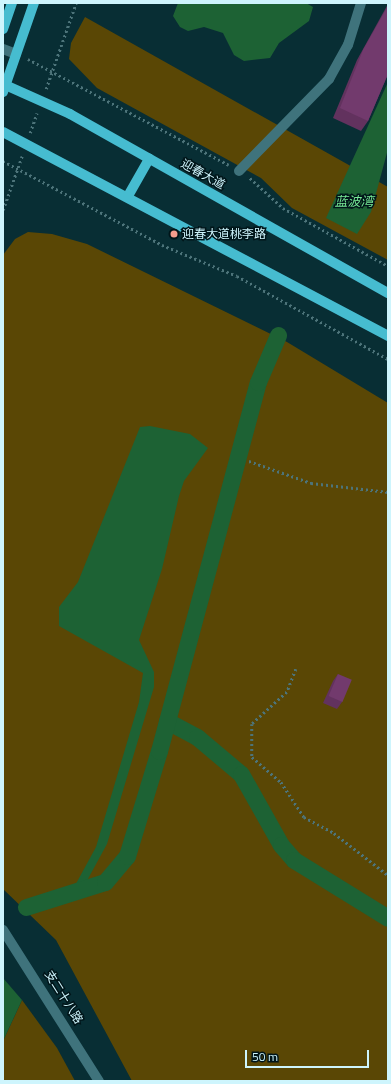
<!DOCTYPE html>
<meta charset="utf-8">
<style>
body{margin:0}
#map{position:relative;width:391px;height:1084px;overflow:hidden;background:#082e34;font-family:"Titillium Web","Noto Sans SC",sans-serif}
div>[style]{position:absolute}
.green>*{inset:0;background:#5a4705}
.water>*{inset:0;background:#1d6234}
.canal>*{height:17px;margin:-8.5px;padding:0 8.5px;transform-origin:8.5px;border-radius:8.5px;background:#1d6234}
.path>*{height:2.5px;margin-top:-1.25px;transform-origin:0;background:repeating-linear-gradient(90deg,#4d747a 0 2px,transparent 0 5px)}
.minor>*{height:10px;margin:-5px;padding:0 5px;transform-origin:5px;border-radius:5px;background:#3f737c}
.major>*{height:10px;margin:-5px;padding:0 5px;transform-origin:5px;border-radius:5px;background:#46bcd0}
.wall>*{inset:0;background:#62325e}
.building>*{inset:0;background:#723a6d;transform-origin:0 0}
.dots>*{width:11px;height:11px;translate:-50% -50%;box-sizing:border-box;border:2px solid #001519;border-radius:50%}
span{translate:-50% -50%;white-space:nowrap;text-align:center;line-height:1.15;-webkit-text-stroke:3px #001519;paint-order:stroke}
.street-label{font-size:12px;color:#cef5fd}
.poi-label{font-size:12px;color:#cef5fd}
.left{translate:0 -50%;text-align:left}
.water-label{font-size:13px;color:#77e996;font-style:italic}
.frame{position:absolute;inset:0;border:4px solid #cef5fd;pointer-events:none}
.scale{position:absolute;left:245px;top:1050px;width:124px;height:18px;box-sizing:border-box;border:2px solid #cef5fd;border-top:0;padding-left:5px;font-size:12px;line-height:14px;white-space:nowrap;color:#cef5fd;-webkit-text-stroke:3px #001519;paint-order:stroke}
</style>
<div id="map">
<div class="green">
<div style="clip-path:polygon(85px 17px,388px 187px,388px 260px,292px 208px,261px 178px,97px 88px,69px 59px,71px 43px)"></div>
<div style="clip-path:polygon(28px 232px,52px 234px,87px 244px,287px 342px,388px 403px,388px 1081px,132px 1081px,56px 940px,3px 889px,3px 255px,15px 239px)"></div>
<div style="clip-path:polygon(22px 1000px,57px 1048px,75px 1081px,3px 1081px,3px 1041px)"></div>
</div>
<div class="water">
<div style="clip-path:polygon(178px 3px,306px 3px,313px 7px,309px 21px,279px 43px,270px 58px,244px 61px,234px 55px,223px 33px,204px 27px,188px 31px,180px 27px,173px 16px)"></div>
<div style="clip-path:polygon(388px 82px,388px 149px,371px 212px,357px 234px,326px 218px)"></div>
<div style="clip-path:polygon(150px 426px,190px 434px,208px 448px,184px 481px,179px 496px,162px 569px,139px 640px,154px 672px,154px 687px,107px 844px,83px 888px,72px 891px,96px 847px,139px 702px,143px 673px,59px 626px,59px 607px,78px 582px,140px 427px)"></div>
<div style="clip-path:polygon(3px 978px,22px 1000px,3px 1041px)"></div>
</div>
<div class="canal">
<div style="left:167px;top:721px;width:34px;rotate:28deg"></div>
<div style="left:197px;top:737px;width:57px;rotate:40.1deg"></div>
<div style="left:241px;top:774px;width:81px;rotate:60.6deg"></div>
<div style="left:281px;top:845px;width:20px;rotate:49deg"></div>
<div style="left:294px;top:860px;width:110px;rotate:31.7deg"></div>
<div style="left:26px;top:907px;width:83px;rotate:-17.6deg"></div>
<div style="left:105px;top:882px;width:34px;rotate:-50deg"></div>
<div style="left:127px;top:856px;width:110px;rotate:-73.1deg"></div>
<div style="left:159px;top:751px;width:382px;rotate:-75deg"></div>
<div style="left:258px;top:382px;width:51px;rotate:-66.9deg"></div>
</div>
<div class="path">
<div style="left:28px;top:59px;width:227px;rotate:27.8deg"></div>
<div style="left:46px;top:89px;width:91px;rotate:-70.8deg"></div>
<div style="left:30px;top:133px;width:21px;rotate:-71deg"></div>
<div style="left:3px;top:161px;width:180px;rotate:27.8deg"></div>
<div style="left:162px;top:245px;width:81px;rotate:22.5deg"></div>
<div style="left:237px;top:276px;width:172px;rotate:28.8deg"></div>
<div style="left:250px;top:178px;width:45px;rotate:42.3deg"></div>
<div style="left:283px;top:208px;width:120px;rotate:28.9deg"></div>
<div style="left:3px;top:210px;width:57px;rotate:-70.6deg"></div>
<div style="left:249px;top:461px;width:66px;rotate:19.5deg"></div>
<div style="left:311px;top:483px;width:78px;rotate:6.7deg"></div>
<div style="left:296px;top:669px;width:25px;rotate:111deg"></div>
<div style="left:287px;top:692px;width:47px;rotate:137.6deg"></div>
<div style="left:252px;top:724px;width:33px;rotate:90deg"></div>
<div style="left:252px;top:757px;width:38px;rotate:41deg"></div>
<div style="left:281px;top:782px;width:42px;rotate:56.7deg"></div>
<div style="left:304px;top:817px;width:34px;rotate:28deg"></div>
<div style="left:334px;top:833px;width:68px;rotate:37.9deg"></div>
</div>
<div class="minor">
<div style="left:3px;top:49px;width:14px;rotate:21deg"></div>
<div style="left:239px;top:171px;width:129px;rotate:-45.6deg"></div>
<div style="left:329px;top:79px;width:39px;rotate:-61deg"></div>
<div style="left:348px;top:45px;width:44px;rotate:-72.8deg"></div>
<div style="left:3px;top:930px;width:179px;rotate:57.6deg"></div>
</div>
<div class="major">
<div style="left:3px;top:29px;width:28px;rotate:-71deg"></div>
<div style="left:3px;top:84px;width:73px;rotate:24.1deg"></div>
<div style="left:70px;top:114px;width:365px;rotate:29.4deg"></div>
<div style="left:3px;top:92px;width:94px;rotate:-70.8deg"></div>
<div style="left:3px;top:132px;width:436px;rotate:27.9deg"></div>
<div style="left:128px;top:196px;width:43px;rotate:-60.4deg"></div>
</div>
<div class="wall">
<div style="clip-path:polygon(388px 4px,388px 74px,368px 121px,361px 131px,333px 118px,357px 60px)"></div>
<div style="clip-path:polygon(338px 674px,342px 702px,337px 709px,323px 703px,333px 681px)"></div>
</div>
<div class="building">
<div style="clip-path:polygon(388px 6px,388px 74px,368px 121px,340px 108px,363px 50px)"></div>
<div style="left:338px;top:674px;width:15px;height:24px;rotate:23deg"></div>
</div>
<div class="dots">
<div style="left:174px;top:234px;background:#f59d8d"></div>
</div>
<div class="street-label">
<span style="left:203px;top:174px;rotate:29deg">迎春大道</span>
<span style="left:64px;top:997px;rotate:58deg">支二十八路</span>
</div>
<div class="poi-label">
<span class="left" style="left:182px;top:234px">迎春大道桃李路</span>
</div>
<div class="water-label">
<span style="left:354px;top:201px">蓝波湾</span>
</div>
<div class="frame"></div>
<div class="scale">50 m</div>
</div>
